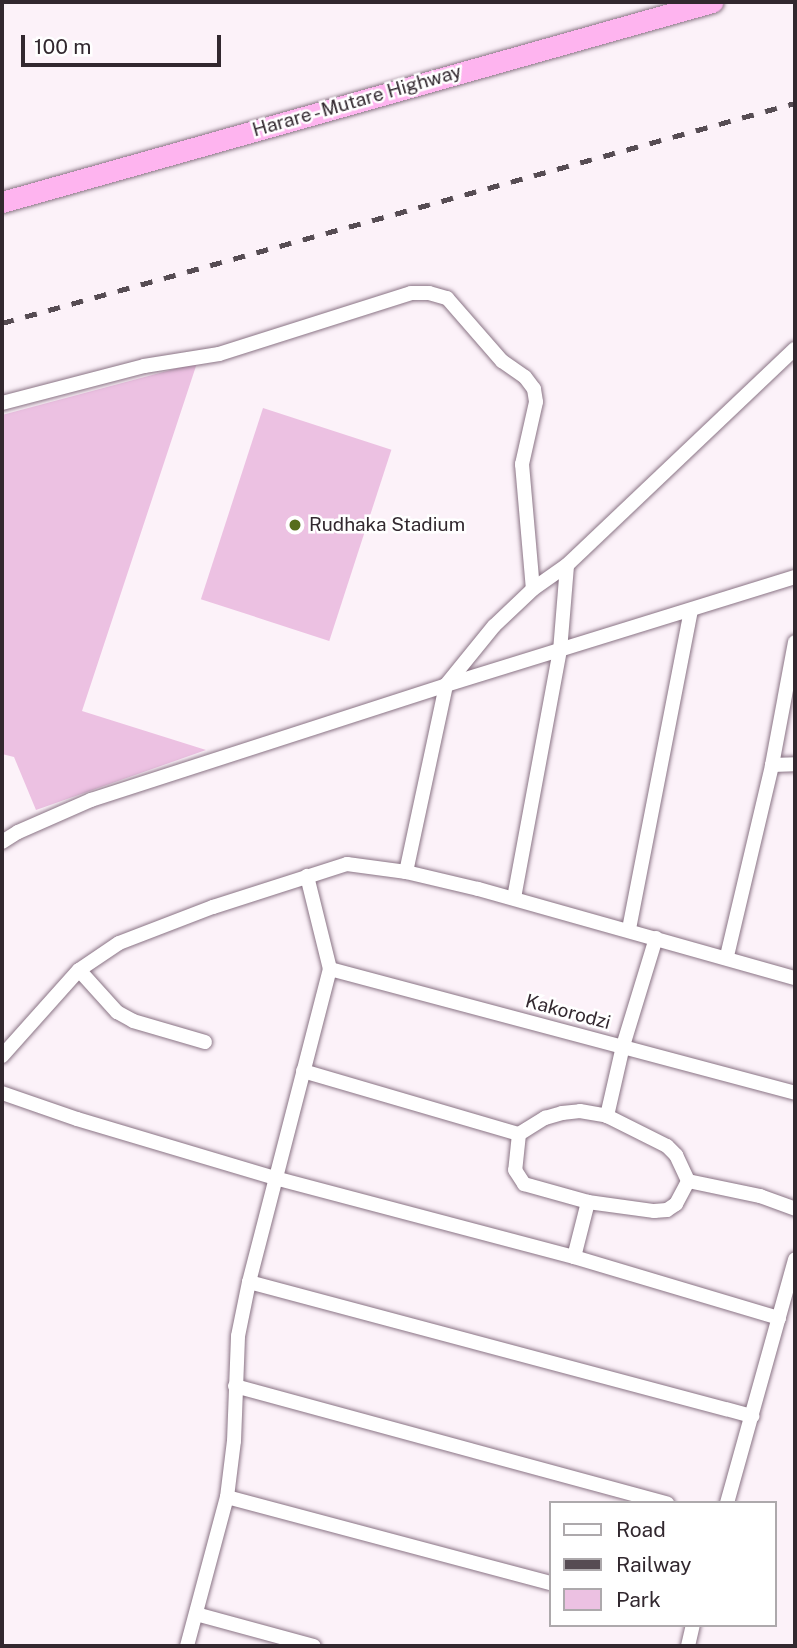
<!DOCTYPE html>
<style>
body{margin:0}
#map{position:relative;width:797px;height:1648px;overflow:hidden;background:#fcf2f9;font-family:"Public Sans",sans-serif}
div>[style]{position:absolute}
.green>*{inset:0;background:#ecc1e2;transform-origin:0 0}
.roads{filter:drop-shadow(0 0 2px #8a7485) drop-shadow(0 0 2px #8a7485)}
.minor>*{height:14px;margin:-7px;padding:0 7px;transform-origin:7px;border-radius:7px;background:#fff}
.highway>*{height:21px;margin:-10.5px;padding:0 10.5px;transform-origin:10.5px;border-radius:10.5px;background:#feb4ef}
.rail>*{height:4.5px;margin-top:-2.25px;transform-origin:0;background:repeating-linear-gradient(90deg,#564c53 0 12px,transparent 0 24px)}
.dots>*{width:19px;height:19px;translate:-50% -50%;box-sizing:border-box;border:4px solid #fff;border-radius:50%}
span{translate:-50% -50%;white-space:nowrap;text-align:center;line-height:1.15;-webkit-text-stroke:5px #fff;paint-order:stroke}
.street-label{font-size:19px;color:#32282f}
.poi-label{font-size:19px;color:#32282f}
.left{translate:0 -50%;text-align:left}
.frame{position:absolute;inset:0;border:4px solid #32282f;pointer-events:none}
.legend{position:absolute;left:549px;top:1501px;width:228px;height:126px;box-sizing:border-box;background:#fff;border:2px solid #ada9ac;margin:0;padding:9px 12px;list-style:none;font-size:21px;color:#32282f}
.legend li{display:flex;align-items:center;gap:14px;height:35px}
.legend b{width:35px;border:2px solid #ada9ac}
.scale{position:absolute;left:21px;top:35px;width:200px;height:32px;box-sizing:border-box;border:4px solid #32282f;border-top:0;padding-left:9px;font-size:21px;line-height:24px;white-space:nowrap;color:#32282f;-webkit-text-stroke:5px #fff;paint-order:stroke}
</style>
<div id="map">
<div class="green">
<div style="clip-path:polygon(197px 363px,82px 711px,206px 750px,36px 810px,14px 757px,2px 754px,2px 415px)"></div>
<div style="left:263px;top:408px;width:135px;height:201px;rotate:18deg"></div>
</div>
<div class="roads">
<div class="minor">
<div style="left:2px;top:403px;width:147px;rotate:-14.6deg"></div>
<div style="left:144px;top:366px;width:76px;rotate:-9.1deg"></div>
<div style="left:219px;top:354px;width:201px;rotate:-17.6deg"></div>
<div style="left:411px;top:293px;width:18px"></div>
<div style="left:429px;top:293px;width:19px;rotate:16deg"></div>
<div style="left:447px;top:298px;width:84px;rotate:48.9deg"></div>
<div style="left:502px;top:361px;width:28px;rotate:35deg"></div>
<div style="left:525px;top:377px;width:15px;rotate:53deg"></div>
<div style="left:534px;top:389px;width:13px;rotate:81deg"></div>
<div style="left:536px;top:402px;width:64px;rotate:102.7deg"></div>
<div style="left:522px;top:464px;width:125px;rotate:85deg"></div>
<div style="left:772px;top:765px;width:23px;rotate:-2deg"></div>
<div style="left:2px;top:842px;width:19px;rotate:-32deg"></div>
<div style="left:18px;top:832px;width:80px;rotate:-23.7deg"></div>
<div style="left:91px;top:800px;width:373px;rotate:-17.9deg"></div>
<div style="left:446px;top:685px;width:365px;rotate:-17.2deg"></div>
<div style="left:406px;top:872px;width:191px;rotate:-77.9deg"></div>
<div style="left:446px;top:685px;width:76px;rotate:-50.9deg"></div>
<div style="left:494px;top:626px;width:54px;rotate:-43.5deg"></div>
<div style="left:533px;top:589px;width:42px;rotate:-35.2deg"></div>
<div style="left:514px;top:898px;width:251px;rotate:-79.5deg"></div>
<div style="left:560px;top:651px;width:86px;rotate:-85.3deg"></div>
<div style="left:567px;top:565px;width:314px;rotate:-43.5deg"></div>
<div style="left:629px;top:929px;width:325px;rotate:-79deg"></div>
<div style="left:656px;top:938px;width:113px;rotate:107deg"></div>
<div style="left:623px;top:1046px;width:72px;rotate:102.9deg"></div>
<div style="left:607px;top:1116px;width:67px;rotate:26.6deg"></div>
<div style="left:667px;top:1146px;width:13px;rotate:45deg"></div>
<div style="left:676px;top:1155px;width:29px;rotate:65deg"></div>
<div style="left:688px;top:1181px;width:74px;rotate:11.8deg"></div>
<div style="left:760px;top:1196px;width:37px;rotate:20deg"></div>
<div style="left:727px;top:956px;width:196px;rotate:-76.7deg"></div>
<div style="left:772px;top:765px;width:125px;rotate:-79.4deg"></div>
<div style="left:330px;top:969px;width:481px;rotate:14.9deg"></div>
<div style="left:79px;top:970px;width:57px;rotate:47.9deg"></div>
<div style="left:117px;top:1012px;width:18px;rotate:29deg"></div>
<div style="left:133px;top:1021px;width:75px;rotate:16.3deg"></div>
<div style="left:2px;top:1056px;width:115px;rotate:-48.2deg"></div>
<div style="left:79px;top:970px;width:48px;rotate:-34deg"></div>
<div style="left:119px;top:943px;width:101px;rotate:-21deg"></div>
<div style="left:213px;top:907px;width:141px;rotate:-17.8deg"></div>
<div style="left:347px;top:864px;width:60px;rotate:7.7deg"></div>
<div style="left:406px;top:872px;width:74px;rotate:13.3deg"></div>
<div style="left:478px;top:889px;width:329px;rotate:15.7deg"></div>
<div style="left:303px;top:1071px;width:225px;rotate:16.3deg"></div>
<div style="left:519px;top:1134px;width:36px;rotate:96deg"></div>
<div style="left:515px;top:1170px;width:17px;rotate:57deg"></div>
<div style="left:524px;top:1184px;width:66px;rotate:15.7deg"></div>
<div style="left:588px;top:1202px;width:67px;rotate:7.8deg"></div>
<div style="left:654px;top:1211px;width:13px;rotate:-4deg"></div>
<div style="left:667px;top:1210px;width:11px;rotate:-34deg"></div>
<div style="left:676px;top:1204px;width:26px;rotate:-62deg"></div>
<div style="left:2px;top:1093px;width:79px;rotate:19.1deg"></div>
<div style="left:77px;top:1119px;width:207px;rotate:16.6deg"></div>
<div style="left:275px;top:1178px;width:309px;rotate:14.8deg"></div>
<div style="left:574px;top:1257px;width:214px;rotate:16.6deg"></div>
<div style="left:519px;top:1134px;width:31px;rotate:-32deg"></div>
<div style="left:545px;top:1118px;width:18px;rotate:-16deg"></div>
<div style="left:562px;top:1113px;width:18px;rotate:-6deg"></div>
<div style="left:580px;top:1111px;width:27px;rotate:10deg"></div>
<div style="left:574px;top:1257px;width:57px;rotate:-75.7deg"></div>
<div style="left:249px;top:1282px;width:521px;rotate:14.92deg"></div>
<div style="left:235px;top:1386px;width:448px;rotate:15.2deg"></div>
<div style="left:227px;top:1497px;width:334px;rotate:14.9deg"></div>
<div style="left:727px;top:1503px;width:253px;rotate:-74.4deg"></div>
<div style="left:196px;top:1614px;width:122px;rotate:15.2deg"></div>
<div style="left:187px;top:1646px;width:154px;rotate:-75deg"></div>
<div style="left:227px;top:1497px;width:56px;rotate:-82.9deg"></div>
<div style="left:234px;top:1441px;width:105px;rotate:-87.8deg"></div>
<div style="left:238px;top:1336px;width:55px;rotate:-78.5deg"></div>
<div style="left:249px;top:1282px;width:323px;rotate:-75.5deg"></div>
<div style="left:330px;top:969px;width:96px;rotate:-103.9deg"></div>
<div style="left:688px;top:1646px;width:22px;rotate:-77deg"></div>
</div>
<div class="highway">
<div style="left:2px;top:202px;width:738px;rotate:-15.73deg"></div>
</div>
</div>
<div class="rail">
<div style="left:2px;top:323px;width:823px;rotate:-15.51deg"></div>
</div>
<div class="dots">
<div style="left:295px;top:525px;background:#566d1c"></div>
</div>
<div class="street-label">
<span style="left:357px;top:101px;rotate:-16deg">Harare - Mutare Highway</span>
<span style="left:568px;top:1012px;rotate:15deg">Kakorodzi</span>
</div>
<div class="poi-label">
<span class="left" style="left:309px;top:525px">Rudhaka Stadium</span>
</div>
<div class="frame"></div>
<ul class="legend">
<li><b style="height:9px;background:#fff"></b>Road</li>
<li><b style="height:9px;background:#564c53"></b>Railway</li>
<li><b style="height:19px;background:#ecc1e2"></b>Park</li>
</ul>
<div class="scale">100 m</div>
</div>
